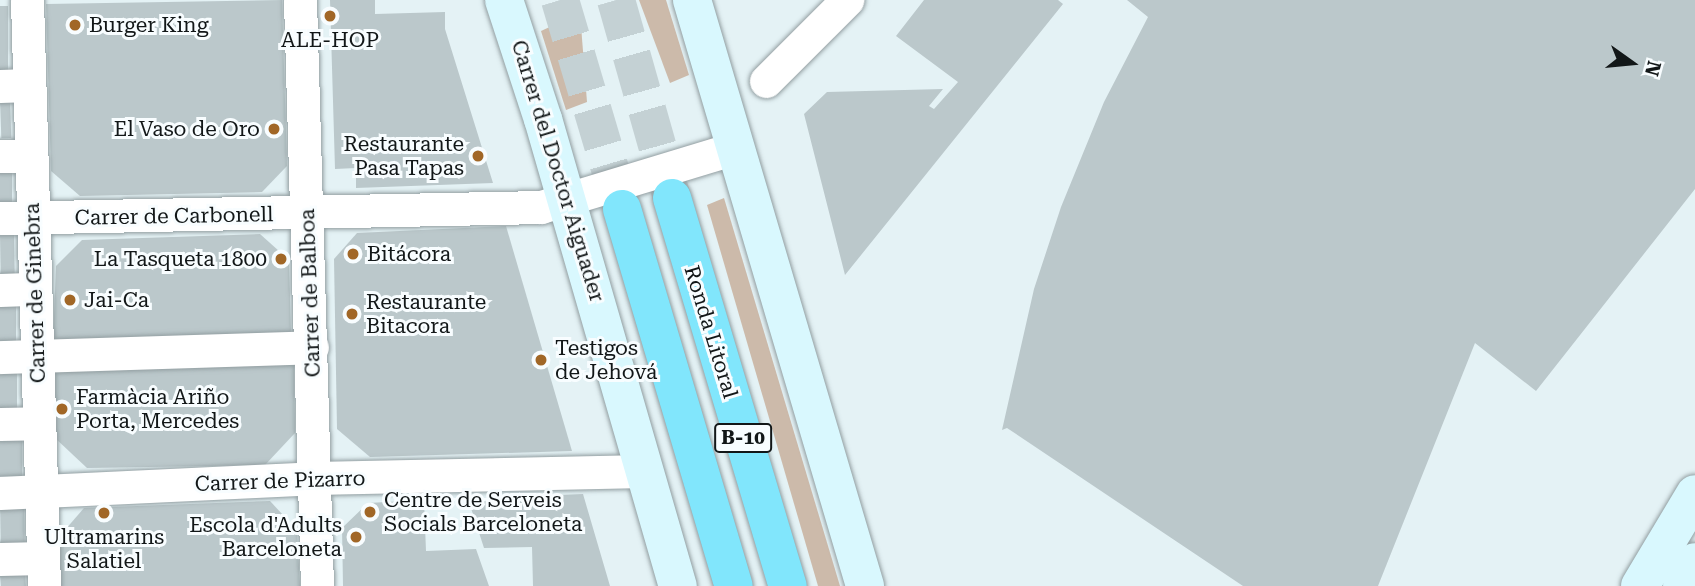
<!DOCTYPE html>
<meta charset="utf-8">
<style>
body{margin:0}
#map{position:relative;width:1695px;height:586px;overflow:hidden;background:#e4f2f5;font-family:"Roboto Serif",serif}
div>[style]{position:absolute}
.green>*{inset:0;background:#ccbaaa}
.building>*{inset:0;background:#bbc8cb;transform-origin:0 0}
.highway-tunnel>*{height:38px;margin-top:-19px;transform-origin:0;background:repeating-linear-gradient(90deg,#c4d1d4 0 38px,transparent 0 57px)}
.roads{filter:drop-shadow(0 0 2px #929ea1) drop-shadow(0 0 2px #929ea1)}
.street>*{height:33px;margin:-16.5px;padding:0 16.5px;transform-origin:16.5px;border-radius:16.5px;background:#fff}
.secondary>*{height:38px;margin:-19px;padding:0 19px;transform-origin:19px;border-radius:19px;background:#d9f8fe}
.highway>*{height:38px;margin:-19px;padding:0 19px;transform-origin:19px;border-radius:19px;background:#81e6fc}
.dots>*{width:19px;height:19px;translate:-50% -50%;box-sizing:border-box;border:4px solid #f8fdff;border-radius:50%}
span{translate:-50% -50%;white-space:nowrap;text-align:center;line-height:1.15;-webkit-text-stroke:6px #f8fdff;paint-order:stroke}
.shield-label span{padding:2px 5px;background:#f8fdff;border:2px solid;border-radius:5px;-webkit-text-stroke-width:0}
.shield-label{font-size:19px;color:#121718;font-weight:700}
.poi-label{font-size:21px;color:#121718}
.left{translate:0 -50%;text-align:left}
.right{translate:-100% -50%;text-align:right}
.street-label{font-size:21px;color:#121718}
.north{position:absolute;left:1597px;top:28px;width:70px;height:70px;-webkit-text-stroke:5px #f8fdff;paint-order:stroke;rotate:105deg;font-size:19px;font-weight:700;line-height:28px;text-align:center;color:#121718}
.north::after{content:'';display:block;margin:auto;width:24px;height:32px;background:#121718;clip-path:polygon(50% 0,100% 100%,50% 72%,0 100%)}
</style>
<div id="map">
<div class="green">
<div style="clip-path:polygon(639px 0,666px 0,689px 75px,670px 83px)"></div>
<div style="clip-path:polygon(580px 13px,587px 102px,566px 110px,541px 31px)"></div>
<div style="clip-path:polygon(724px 198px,840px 586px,818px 586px,707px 205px)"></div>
</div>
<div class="building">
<div style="clip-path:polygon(282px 0,287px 166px,262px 192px,80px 196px,51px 171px,46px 4px)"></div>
<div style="clip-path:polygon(330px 0,375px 0,375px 14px,445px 12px,445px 29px,493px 183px,356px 188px,356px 168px,335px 169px)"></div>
<div style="clip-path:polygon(924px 0,1058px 0,1063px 4px,845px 275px,804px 114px,827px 92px,943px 89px,929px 106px,934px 109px,958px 82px,896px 36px)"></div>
<div style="clip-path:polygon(1127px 0,1695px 0,1695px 189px,1536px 391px,1475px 343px,1378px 586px,1243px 586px,1007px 428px,1002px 430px,1034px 289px,1061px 207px,1104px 102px,1148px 17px)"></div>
<div style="left:0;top:6px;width:8px;height:66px"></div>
<div style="left:10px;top:100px;width:38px;height:10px;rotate:88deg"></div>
<div style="left:0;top:169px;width:12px;height:37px"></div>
<div style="clip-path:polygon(506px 226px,572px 451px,370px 457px,337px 429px,334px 259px,357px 233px)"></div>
<div style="clip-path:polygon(260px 234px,289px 260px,291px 334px,53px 343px,56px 266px,82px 240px)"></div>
<div style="left:14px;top:235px;width:39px;height:14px;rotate:89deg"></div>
<div style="left:0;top:303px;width:16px;height:41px"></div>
<div style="clip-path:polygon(294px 359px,295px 433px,265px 465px,87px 468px,55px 438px,52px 365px)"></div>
<div style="left:0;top:371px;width:17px;height:37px"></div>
<div style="left:0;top:437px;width:22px;height:39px"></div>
<div style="clip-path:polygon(583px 494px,610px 586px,533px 586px,532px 547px,484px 548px,468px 499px)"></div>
<div style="clip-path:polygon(424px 500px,426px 551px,476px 549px,489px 586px,343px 586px,342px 528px,368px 503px)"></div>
<div style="left:24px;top:501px;width:43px;height:24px;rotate:89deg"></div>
<div style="clip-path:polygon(270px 501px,297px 530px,300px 586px,58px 586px,58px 538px,84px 508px)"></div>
<div style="left:25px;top:573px;width:13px;height:25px;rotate:86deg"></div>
</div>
<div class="highway-tunnel">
<div style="left:560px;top:0;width:218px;rotate:73.5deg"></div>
<div style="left:616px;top:0;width:206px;rotate:74.2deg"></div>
</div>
<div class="roads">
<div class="street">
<div style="left:27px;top:0;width:586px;rotate:88.34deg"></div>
<div style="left:300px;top:0;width:586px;rotate:88.34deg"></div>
<div style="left:766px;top:81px;width:115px;rotate:-45deg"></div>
<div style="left:0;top:86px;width:29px;rotate:-2deg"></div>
<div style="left:0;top:156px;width:31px"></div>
<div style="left:0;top:218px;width:541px;rotate:-1.16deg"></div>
<div style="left:541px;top:207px;width:203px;rotate:-16.9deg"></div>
<div style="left:0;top:290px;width:35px;rotate:-2deg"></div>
<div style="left:0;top:357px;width:312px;rotate:-1.8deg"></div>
<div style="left:0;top:424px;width:39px;rotate:-1deg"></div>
<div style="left:0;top:493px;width:314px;rotate:-2.7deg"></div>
<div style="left:314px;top:478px;width:331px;rotate:-1.2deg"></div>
<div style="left:0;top:559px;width:43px;rotate:-1.3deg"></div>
</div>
<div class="secondary">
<div style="left:504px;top:0;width:125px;rotate:71.9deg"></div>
<div style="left:543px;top:119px;width:486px;rotate:73.9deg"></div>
<div style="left:692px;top:0;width:611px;rotate:73.55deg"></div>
<div style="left:1640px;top:586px;width:107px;rotate:-59.1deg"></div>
<div style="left:1682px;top:586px;width:27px;rotate:-62deg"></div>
</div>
<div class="highway">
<div style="left:672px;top:198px;width:405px;rotate:73.4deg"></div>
<div style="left:622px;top:209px;width:393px;rotate:73.5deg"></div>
</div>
</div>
<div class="dots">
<div style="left:330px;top:16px;background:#a16727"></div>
<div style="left:75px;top:25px;background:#a16727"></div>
<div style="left:274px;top:129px;background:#a16727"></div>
<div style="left:478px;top:156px;background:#a16727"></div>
<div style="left:353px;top:254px;background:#a16727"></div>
<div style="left:281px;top:259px;background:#a16727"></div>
<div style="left:70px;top:300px;background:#a16727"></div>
<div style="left:352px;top:314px;background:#a16727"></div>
<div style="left:541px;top:360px;background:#a16727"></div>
<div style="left:62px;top:409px;background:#a16727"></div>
<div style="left:370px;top:512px;background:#a16727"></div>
<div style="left:104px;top:513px;background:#a16727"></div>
<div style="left:356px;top:537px;background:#a16727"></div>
</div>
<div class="shield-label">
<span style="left:743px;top:438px">B-10</span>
</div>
<div class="poi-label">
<span class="left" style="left:89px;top:25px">Burger King</span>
<span style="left:330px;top:40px">ALE-HOP</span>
<span class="right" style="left:260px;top:129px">El Vaso de Oro</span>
<span class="right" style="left:464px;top:156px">Restaurante<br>Pasa Tapas</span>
<span class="left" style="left:367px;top:254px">Bitácora</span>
<span class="right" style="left:267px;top:259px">La Tasqueta 1800</span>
<span class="left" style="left:84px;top:300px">Jai-Ca</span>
<span class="left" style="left:366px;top:314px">Restaurante<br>Bitacora</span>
<span class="left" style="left:555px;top:360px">Testigos<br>de Jehová</span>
<span class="left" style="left:76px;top:409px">Farmàcia Ariño<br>Porta, Mercedes</span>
<span class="left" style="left:384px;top:512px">Centre de Serveis<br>Socials Barceloneta</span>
<span class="right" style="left:342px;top:537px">Escola d'Adults<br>Barceloneta</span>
<span style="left:104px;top:549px">Ultramarins<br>Salatiel</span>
</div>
<div class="street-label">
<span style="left:558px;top:171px;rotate:73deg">Carrer del Doctor Aiguader</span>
<span style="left:174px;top:216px;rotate:-1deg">Carrer de Carbonell</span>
<span style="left:35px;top:293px;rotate:-92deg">Carrer de Ginebra</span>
<span style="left:310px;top:293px;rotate:-92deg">Carrer de Balboa</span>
<span style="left:711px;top:332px;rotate:73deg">Ronda Litoral</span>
<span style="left:280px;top:481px;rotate:-2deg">Carrer de Pizarro</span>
</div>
<div class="north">N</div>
</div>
